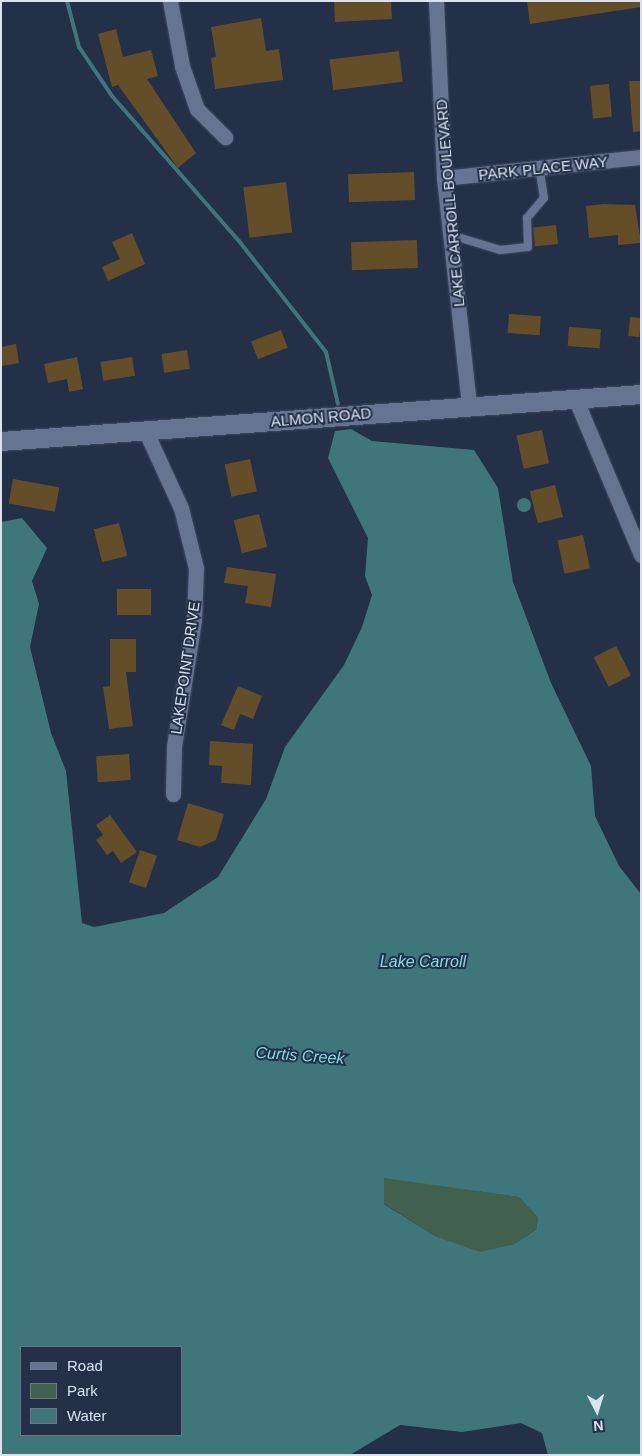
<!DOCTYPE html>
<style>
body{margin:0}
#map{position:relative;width:642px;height:1456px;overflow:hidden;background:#242f48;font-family:Arial,sans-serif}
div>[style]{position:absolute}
.green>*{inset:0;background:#41614e}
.water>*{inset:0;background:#3e767b}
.round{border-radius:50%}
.stream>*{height:4px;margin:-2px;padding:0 2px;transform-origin:2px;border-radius:2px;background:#3e767b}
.building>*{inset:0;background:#634e29;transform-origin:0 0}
.roads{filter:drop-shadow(0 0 1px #424b61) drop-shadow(0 0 1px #424b61)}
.service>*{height:8px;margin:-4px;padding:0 4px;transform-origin:4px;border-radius:4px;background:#677491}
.minor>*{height:15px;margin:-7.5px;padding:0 7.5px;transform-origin:7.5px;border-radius:7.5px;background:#677491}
.tertiary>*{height:19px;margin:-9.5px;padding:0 9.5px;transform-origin:9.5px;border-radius:9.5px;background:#677491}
span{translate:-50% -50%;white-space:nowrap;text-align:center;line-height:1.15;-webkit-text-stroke:4px #242f48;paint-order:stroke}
.street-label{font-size:15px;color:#dae2f2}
.water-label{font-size:16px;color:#80dde5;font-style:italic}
.frame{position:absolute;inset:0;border:2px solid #dae2f2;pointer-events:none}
.legend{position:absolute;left:20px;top:1346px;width:162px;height:90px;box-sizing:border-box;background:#242f48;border:1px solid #6d778c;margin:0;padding:6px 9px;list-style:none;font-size:15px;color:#dae2f2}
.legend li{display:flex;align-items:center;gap:10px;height:25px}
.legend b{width:25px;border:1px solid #6d778c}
.north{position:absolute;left:572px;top:1386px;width:50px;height:50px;-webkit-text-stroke:4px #242f48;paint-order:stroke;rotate:175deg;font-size:14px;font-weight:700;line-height:20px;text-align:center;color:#dae2f2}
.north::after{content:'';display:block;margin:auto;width:18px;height:22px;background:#dae2f2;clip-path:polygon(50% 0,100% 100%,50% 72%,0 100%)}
</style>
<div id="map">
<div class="green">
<div style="clip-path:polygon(384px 1177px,519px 1197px,538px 1218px,536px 1230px,514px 1244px,480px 1253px,435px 1236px,383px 1203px)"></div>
</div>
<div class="water">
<div style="clip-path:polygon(evenodd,351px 429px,372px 441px,474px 450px,498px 488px,513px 582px,551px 683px,591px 766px,595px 816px,619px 866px,641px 894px,641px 1455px,548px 1455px,542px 1433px,521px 1423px,462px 1432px,400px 1425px,350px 1455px,1px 1455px,1px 522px,22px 518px,47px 548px,32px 581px,39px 604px,30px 647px,51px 733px,66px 771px,82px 923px,94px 927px,164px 913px,218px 877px,266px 799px,285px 747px,344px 665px,362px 627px,372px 595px,365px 576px,368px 538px,328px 458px,335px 431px,351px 429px,384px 1178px,519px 1197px,538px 1218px,536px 1230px,514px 1244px,480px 1252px,435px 1236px,384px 1204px,384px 1178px,351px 429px,21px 1347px,181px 1347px,181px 1435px,21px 1435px,21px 1347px)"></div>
<div class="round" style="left:517px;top:498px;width:14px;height:14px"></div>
</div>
<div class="stream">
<div style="left:67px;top:1px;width:48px;rotate:75.4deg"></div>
<div style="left:79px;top:47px;width:59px;rotate:56deg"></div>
<div style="left:112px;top:96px;width:193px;rotate:48.8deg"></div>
<div style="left:239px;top:241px;width:141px;rotate:51.9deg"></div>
<div style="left:326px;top:352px;width:53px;rotate:77deg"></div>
</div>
<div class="building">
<div style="clip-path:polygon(334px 1px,391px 1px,392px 19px,335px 22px)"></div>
<div style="clip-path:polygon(527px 1px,640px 1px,641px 7px,530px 24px)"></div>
<div style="clip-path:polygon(261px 18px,266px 51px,279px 49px,283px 80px,215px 89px,211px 58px,216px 57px,211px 27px)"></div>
<div style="clip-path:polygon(116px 29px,123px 57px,151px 50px,158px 76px,147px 79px,196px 153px,178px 168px,118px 85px,112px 87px,98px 34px)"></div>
<div style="left:399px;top:51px;width:31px;height:70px;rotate:83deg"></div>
<div style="clip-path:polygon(629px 81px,641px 81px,641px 131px,633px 132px)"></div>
<div style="left:609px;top:84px;width:33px;height:19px;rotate:85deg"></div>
<div style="left:414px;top:172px;width:28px;height:66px;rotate:88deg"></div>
<div style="left:286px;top:182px;width:51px;height:43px;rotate:83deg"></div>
<div style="clip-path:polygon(604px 204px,635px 205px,641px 243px,618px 245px,618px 235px,589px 238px,586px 206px)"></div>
<div style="left:556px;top:225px;width:19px;height:23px;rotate:84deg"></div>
<div style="clip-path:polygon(132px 233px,145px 264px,108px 281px,102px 267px,120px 259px,112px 242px)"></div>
<div style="left:417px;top:240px;width:28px;height:66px;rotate:88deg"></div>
<div style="left:509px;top:314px;width:32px;height:19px;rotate:4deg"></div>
<div style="left:630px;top:317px;width:11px;height:19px;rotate:5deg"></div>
<div style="left:569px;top:327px;width:32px;height:19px;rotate:4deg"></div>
<div style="left:281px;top:330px;width:19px;height:32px;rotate:69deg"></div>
<div style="clip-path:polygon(16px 344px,19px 363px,1px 366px,1px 347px)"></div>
<div style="left:187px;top:350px;width:19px;height:26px;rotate:81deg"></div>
<div style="clip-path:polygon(77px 357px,83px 389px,69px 392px,67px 379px,48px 383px,44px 364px)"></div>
<div style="left:132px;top:357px;width:19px;height:32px;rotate:81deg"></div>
<div style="left:542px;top:430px;width:34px;height:26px;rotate:78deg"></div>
<div style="left:250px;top:459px;width:33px;height:26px;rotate:78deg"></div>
<div style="left:13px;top:479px;width:47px;height:25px;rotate:10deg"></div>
<div style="left:555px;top:485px;width:33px;height:26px;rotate:76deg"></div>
<div style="left:259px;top:514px;width:34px;height:26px;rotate:76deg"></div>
<div style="left:119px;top:523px;width:34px;height:26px;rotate:76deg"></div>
<div style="left:583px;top:535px;width:34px;height:26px;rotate:78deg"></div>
<div style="clip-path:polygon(227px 567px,276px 574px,271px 607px,245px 603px,248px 586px,224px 583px)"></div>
<div style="left:117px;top:589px;width:34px;height:26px"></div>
<div style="clip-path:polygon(110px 639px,136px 639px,136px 672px,126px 672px,133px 726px,109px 729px,103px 687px,110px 686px)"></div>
<div style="left:616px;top:646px;width:33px;height:25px;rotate:63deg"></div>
<div style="clip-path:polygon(238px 686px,262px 696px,253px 719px,240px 714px,234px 730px,221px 725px)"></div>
<div style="clip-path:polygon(210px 741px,253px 744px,251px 785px,221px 783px,222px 766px,209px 765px)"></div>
<div style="left:129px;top:754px;width:26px;height:33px;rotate:86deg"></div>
<div style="clip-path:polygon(188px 803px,224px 814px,216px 840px,200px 847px,177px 840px)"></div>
<div style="clip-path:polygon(110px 815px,137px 852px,121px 863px,113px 851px,107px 855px,96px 840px,103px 835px,96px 825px)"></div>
<div style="left:140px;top:850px;width:18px;height:34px;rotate:19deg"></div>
</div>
<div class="roads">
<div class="service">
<div style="left:451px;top:235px;width:51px;rotate:17deg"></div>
<div style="left:500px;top:250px;width:28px;rotate:-6deg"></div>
<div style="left:528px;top:247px;width:29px;rotate:-92deg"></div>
<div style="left:527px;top:218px;width:26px;rotate:-50deg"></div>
<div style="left:544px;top:198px;width:30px;rotate:-99deg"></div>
</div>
<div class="minor">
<div style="left:170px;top:1px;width:66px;rotate:79.5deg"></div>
<div style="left:182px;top:66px;width:46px;rotate:70.8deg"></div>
<div style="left:197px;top:109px;width:40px;rotate:45deg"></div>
<div style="left:436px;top:1px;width:177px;rotate:87.4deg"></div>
<div style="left:444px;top:178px;width:227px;rotate:83.7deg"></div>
<div style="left:444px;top:178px;width:198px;rotate:-6.1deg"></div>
<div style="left:576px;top:400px;width:168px;rotate:67.2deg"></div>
<div style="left:146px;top:432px;width:84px;rotate:65.3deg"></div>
<div style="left:181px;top:508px;width:62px;rotate:76deg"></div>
<div style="left:196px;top:568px;width:52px;rotate:92.2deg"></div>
<div style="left:194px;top:620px;width:128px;rotate:99deg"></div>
<div style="left:174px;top:746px;width:48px;rotate:91.2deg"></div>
</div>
<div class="tertiary">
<div style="left:1px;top:441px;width:642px;rotate:-4.2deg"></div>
</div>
</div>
<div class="street-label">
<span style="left:543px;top:168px;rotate:-6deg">PARK PLACE WAY</span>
<span style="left:450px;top:203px;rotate:-95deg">LAKE CARROLL BOULEVARD</span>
<span style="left:321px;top:417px;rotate:-5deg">ALMON ROAD</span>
<span style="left:185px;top:668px;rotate:-82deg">LAKEPOINT DRIVE</span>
</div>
<div class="water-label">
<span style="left:423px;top:962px">Lake Carroll</span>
<span style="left:300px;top:1056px;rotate:4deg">Curtis Creek</span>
</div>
<div class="frame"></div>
<ul class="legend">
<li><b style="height:6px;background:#677491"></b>Road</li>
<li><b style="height:14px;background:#41614e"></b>Park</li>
<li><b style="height:14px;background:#3e767b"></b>Water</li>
</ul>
<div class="north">N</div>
</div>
